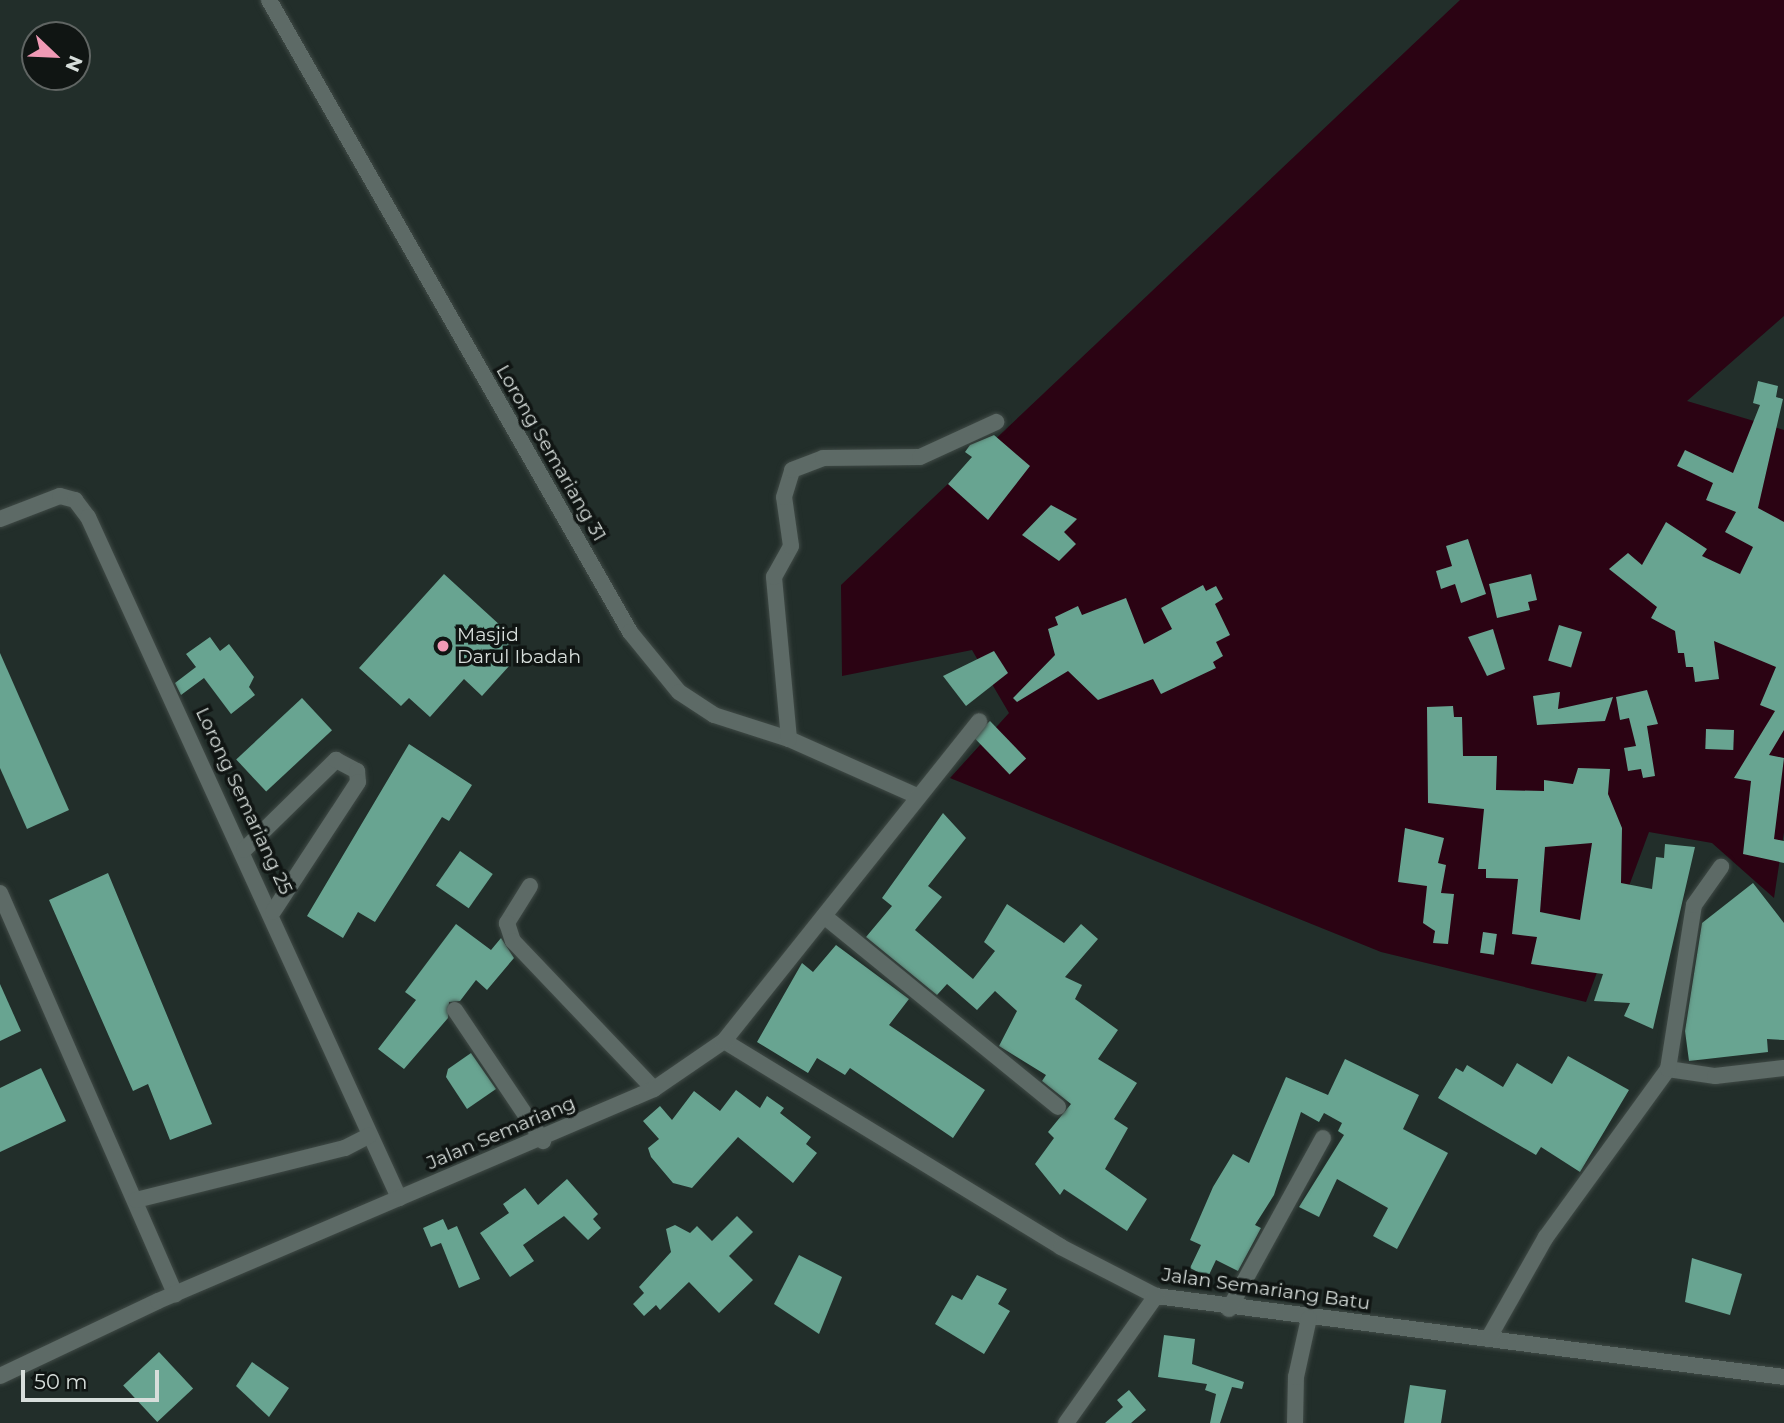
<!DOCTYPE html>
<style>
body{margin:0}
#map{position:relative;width:1784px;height:1423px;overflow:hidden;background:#222e2a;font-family:Montserrat,sans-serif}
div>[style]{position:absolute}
.water>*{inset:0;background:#2b0313}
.building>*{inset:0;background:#68a491;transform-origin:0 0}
.roads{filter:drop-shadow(0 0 2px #404a46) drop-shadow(0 0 2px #404a46)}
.street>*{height:16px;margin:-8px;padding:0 8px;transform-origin:8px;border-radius:8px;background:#5d6a66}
.dots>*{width:19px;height:19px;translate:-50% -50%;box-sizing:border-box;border:4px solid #101513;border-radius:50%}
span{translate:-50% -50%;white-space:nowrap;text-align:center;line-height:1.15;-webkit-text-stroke:7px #101513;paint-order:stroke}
.street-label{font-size:19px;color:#d7dedb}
.poi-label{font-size:19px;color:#d7dedb}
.left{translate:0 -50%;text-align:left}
.north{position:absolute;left:21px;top:21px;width:70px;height:70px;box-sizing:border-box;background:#101513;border:2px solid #606563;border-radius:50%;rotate:113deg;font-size:19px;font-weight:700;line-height:28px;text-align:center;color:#d7dedb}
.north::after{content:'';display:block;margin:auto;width:24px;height:32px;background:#f09ab5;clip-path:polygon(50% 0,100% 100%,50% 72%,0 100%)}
.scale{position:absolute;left:21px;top:1370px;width:138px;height:32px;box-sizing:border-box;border:4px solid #d7dedb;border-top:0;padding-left:9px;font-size:21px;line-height:24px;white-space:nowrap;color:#d7dedb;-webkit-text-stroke:5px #101513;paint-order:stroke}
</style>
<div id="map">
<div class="water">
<div style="clip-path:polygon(1460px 0,1784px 0,1784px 316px,1687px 401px,1784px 430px,1784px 832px,1774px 898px,1712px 843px,1649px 832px,1586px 1002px,1381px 952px,950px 778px,1009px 713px,972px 650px,842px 676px,841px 585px)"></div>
</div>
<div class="building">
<div style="clip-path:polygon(1758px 381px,1778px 386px,1776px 397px,1783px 399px,1758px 508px,1784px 522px,1784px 730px,1769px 755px,1784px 758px,1774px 839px,1784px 841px,1784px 863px,1743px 854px,1751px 781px,1734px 778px,1775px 711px,1760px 705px,1776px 667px,1714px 641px,1719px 679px,1695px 682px,1693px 667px,1686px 667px,1684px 653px,1678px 653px,1675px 631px,1651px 618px,1657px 607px,1609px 569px,1628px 553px,1642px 565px,1666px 522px,1707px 549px,1702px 556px,1740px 574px,1753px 547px,1725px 532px,1736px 512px,1706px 500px,1713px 483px,1677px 466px,1685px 450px,1733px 473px,1760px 405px,1753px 403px)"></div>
<div style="clip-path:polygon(994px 435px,1030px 466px,988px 520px,948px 484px,972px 457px,965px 452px,970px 445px)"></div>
<div style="clip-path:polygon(1051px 505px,1077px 519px,1064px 532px,1076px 544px,1059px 561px,1022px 535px)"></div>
<div style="clip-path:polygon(1468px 539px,1486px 594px,1461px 603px,1455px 584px,1441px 589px,1436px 571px,1452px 566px,1446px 546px)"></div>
<div style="clip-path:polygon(444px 574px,514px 638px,500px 654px,511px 664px,482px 696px,464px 679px,430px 717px,409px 698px,401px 706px,359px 668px)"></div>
<div style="clip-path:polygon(1531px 574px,1537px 600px,1528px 602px,1530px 610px,1497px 618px,1489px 584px)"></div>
<div style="clip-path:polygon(1203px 585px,1206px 591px,1216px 586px,1223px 599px,1215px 604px,1230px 635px,1216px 642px,1223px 656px,1213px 662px,1216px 668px,1161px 694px,1153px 679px,1098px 700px,1068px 671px,1017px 702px,1013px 698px,1055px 655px,1048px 629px,1058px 625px,1055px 617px,1078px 606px,1082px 615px,1126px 598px,1144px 644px,1172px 629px,1161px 608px)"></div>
<div style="left:1559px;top:625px;width:24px;height:37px;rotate:17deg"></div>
<div style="clip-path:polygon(1493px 629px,1505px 669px,1487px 676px,1468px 637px)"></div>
<div style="clip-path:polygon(210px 637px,220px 651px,229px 644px,254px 677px,249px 687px,255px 695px,231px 714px,204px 678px,181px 695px,175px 683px,196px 667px,186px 654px)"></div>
<div style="clip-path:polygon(994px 651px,1008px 673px,966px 706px,943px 676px)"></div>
<div style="clip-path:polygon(0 653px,69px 810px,27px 829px,0 768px)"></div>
<div style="clip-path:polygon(1647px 690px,1658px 724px,1647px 726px,1655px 776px,1643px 778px,1641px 769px,1628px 771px,1624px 748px,1636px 746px,1629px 718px,1620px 720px,1616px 697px)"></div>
<div style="clip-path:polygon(1560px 692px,1558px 709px,1613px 697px,1605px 721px,1537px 725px,1533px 696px)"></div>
<div style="left:302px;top:698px;width:44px;height:90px;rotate:47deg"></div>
<div style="clip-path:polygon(evenodd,1453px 706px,1454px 717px,1462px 717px,1463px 756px,1497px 756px,1496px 790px,1544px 791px,1544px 780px,1573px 784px,1578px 768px,1610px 769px,1608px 794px,1622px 828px,1621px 883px,1652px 889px,1656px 857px,1664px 858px,1665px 844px,1695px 847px,1653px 1029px,1624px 1016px,1630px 1003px,1594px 1001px,1603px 974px,1531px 964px,1537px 937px,1512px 934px,1518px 879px,1486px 878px,1486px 869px,1478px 869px,1484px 809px,1428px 803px,1427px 707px,1453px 706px,1592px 843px,1580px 920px,1540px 912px,1545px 847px,1592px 843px)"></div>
<div style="left:990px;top:721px;width:52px;height:23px;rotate:46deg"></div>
<div style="left:1706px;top:729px;width:28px;height:20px;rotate:2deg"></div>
<div style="clip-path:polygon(409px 744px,472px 785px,449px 821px,442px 817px,375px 922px,358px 912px,343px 938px,307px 916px)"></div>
<div style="clip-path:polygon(943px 813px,966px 838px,928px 886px,942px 897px,915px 930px,973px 979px,995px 951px,984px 942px,1007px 904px,1064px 943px,1081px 924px,1098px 939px,1065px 977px,1082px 985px,1075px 999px,1118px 1030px,1098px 1059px,1137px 1083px,1114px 1119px,1128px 1128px,1105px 1169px,1147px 1199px,1127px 1231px,1064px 1189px,1060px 1195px,1035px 1164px,1054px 1138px,1048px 1132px,1071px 1104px,1042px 1081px,1046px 1075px,999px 1046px,1017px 1011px,995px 991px,977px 1010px,947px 984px,937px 995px,866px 937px,892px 906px,882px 898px)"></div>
<div style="clip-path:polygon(1405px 828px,1444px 838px,1438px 863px,1446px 865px,1441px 893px,1454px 894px,1448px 944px,1433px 943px,1435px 931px,1423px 923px,1427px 886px,1398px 882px)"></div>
<div style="left:460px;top:851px;width:40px;height:42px;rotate:35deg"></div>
<div style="clip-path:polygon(108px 873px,212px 1124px,170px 1140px,148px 1084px,133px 1091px,49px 900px)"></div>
<div style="clip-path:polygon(1753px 883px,1784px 923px,1784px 1040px,1767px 1039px,1768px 1052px,1689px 1061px,1685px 1031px,1702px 923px)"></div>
<div style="clip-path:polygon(456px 924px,491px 950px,501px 938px,514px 958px,487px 990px,476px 980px,460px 1001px,449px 1002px,448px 1018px,404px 1069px,378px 1049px,416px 1000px,405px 992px)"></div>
<div style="left:1483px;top:932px;width:14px;height:21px;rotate:8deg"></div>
<div style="clip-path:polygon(836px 945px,909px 999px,889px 1025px,985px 1090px,953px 1138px,850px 1068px,845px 1075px,817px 1058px,808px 1073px,757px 1042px,802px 963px,813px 972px)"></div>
<div style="clip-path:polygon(0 984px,21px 1031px,0 1041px)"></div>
<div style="clip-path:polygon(471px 1053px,496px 1089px,467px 1109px,446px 1077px,448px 1069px)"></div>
<div style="clip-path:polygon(1568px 1056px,1629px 1090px,1580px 1172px,1541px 1147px,1536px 1155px,1438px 1098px,1456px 1068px,1463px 1072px,1467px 1065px,1503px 1087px,1517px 1063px,1552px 1084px)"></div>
<div style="clip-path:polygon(1345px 1059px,1419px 1095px,1403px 1129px,1448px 1153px,1397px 1249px,1373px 1236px,1388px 1208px,1337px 1179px,1319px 1217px,1299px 1207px,1344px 1135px,1338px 1131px,1342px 1123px,1324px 1113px,1319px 1122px,1301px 1112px,1274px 1195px,1255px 1225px,1261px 1228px,1238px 1271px,1216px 1260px,1208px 1277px,1190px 1268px,1201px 1245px,1190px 1240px,1213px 1187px,1233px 1154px,1249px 1163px,1286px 1077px,1328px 1095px)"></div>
<div style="clip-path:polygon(41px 1068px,66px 1121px,0 1152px,0 1088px)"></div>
<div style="clip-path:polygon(736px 1090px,760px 1108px,767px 1096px,784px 1108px,780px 1113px,811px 1137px,806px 1144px,817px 1153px,793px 1183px,738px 1137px,692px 1188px,673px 1183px,651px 1157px,648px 1148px,659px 1139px,643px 1121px,660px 1106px,672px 1120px,694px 1091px,720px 1111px)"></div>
<div style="clip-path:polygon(567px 1179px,598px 1214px,593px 1219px,601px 1228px,588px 1240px,564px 1216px,523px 1245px,534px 1261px,510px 1277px,480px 1233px,509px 1213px,503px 1204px,525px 1188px,538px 1205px)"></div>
<div style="clip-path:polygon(737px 1216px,753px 1232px,729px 1256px,753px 1280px,719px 1313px,689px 1282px,660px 1310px,656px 1305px,644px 1316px,633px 1304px,644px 1293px,639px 1287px,671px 1252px,666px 1229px,675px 1225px,690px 1233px,697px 1226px,712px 1241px)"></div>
<div style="clip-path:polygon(443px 1219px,448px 1230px,457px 1226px,480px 1279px,459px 1288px,441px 1243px,431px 1247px,423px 1228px)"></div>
<div style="clip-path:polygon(799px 1255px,842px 1277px,819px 1334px,774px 1304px)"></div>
<div style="clip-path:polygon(1692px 1258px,1742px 1274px,1730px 1315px,1685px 1302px)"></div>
<div style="clip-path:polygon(977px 1275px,1007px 1289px,998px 1304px,1010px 1311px,984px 1354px,935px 1324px,952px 1295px,962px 1300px)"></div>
<div style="clip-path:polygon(1164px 1335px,1195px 1339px,1192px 1364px,1244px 1382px,1242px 1389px,1232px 1387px,1220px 1423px,1210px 1423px,1216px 1394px,1205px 1390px,1207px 1384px,1158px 1377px)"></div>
<div style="left:159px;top:1352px;width:50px;height:49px;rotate:47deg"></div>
<div style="clip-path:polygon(252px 1362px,289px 1388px,269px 1417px,236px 1386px)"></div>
<div style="clip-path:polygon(1410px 1385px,1446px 1390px,1441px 1423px,1404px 1423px)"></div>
<div style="clip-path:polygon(1129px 1390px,1146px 1410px,1131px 1423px,1105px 1423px,1123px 1407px,1117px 1400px)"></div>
</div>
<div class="roads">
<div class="street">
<div style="left:269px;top:0;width:728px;rotate:60.26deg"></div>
<div style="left:630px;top:632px;width:77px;rotate:50.8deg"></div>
<div style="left:679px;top:692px;width:42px;rotate:33.3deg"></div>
<div style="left:714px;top:715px;width:79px;rotate:17.7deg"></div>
<div style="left:789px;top:739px;width:140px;rotate:24deg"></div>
<div style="left:0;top:519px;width:64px;rotate:-21deg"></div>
<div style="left:60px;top:496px;width:16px;rotate:15deg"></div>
<div style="left:75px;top:500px;width:21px;rotate:53deg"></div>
<div style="left:88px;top:517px;width:749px;rotate:65.45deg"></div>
<div style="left:789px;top:739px;width:163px;rotate:-95.3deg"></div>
<div style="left:774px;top:577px;width:35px;rotate:-61deg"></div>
<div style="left:791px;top:546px;width:49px;rotate:-98.1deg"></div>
<div style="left:784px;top:497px;width:28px;rotate:-73deg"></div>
<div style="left:792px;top:470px;width:33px;rotate:-21deg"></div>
<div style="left:823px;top:458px;width:97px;rotate:-0.6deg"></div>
<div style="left:920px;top:457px;width:84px;rotate:-24.7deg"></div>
<div style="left:244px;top:850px;width:129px;rotate:-44.4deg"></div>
<div style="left:336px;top:760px;width:24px;rotate:28deg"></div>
<div style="left:357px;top:771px;width:11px;rotate:85deg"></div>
<div style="left:358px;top:782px;width:155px;rotate:123.2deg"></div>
<div style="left:530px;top:886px;width:44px;rotate:121.9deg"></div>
<div style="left:507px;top:923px;width:19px;rotate:72deg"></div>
<div style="left:513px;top:941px;width:204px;rotate:46.4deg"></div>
<div style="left:0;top:893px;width:438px;rotate:66.4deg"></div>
<div style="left:824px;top:916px;width:302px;rotate:39.2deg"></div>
<div style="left:455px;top:1010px;width:158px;rotate:56.1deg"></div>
<div style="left:724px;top:1041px;width:395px;rotate:31.4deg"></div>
<div style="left:1061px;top:1247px;width:107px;rotate:27.3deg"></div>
<div style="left:1156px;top:1296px;width:633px;rotate:7.35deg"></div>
<div style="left:1668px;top:1069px;width:48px;rotate:8.5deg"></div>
<div style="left:1715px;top:1076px;width:69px;rotate:-6.6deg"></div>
<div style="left:136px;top:1200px;width:215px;rotate:-14deg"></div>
<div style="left:345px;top:1148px;width:27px;rotate:-27deg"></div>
<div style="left:1229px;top:1309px;width:195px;rotate:-61.2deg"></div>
<div style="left:1488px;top:1339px;width:117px;rotate:-60.4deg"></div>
<div style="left:1546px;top:1237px;width:208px;rotate:-54deg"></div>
<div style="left:1668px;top:1069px;width:166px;rotate:-81deg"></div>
<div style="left:1694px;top:905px;width:47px;rotate:-54.6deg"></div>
<div style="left:0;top:1376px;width:175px;rotate:-25.4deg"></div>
<div style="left:158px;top:1301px;width:539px;rotate:-23.14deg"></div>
<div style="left:654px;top:1089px;width:85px;rotate:-34.4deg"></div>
<div style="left:724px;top:1041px;width:409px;rotate:-51.4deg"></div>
<div style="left:1066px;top:1423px;width:156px;rotate:-54.7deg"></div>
<div style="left:1295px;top:1423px;width:46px;rotate:-88.8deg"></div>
<div style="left:1296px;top:1377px;width:60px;rotate:-77.6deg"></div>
</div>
</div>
<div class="dots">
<div style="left:443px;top:646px;background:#f09ab5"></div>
</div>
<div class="street-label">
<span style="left:551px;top:453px;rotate:60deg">Lorong Semariang 31</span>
<span style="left:244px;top:801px;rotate:65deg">Lorong Semariang 25</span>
<span style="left:501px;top:1133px;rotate:-23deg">Jalan Semariang</span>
<span style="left:1266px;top:1289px;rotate:8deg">Jalan Semariang Batu</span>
</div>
<div class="poi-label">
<span class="left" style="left:457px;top:646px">Masjid<br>Darul Ibadah</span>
</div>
<div class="north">N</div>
<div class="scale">50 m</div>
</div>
